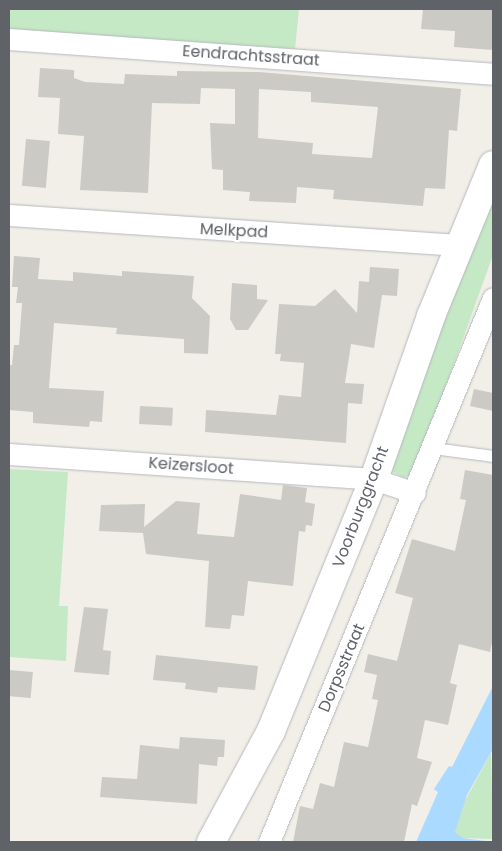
<!DOCTYPE html>
<style>
body{margin:0}
#map{position:relative;width:502px;height:851px;overflow:hidden;background:#f1efe8;font-family:Poppins,sans-serif}
div>[style]{position:absolute}
.green>*{inset:0;background:#c5e8c5}
.water>*{inset:0;background:#aadaff}
.building>*{inset:0;background:#cccac5;transform-origin:0 0}
.roads{filter:drop-shadow(0 0 1px #b5b8bc) drop-shadow(0 0 1px #b5b8bc)}
.lane>*{height:11px;margin:-5.5px;padding:0 5.5px;transform-origin:5.5px;border-radius:5.5px;background:#fff}
.street>*{height:21px;margin:-10.5px;padding:0 10.5px;transform-origin:10.5px;border-radius:10.5px;background:#fff}
.secondary>*{height:28px;margin:-14px;padding:0 14px;transform-origin:14px;border-radius:14px;background:#fff}
span{translate:-50% -50%;white-space:nowrap;text-align:center;line-height:1.15;-webkit-text-stroke:4px #fff;paint-order:stroke}
.street-label{font-size:16px;color:#5f6368}
.frame{position:absolute;inset:0;border:10px solid #5f6368;pointer-events:none}
</style>
<div id="map">
<div class="green">
<div style="clip-path:polygon(9px 9px,299px 9px,295px 49px,9px 32px)"></div>
<div style="clip-path:polygon(493px 188px,493px 255px,415px 472px,405px 478px,389px 470px,453px 288px)"></div>
<div style="clip-path:polygon(9px 469px,68px 472px,59px 606px,68px 606px,66px 661px,9px 657px)"></div>
<div style="clip-path:polygon(491px 753px,493px 839px,463px 838px,455px 832px,459px 812px)"></div>
</div>
<div class="water">
<div style="clip-path:polygon(493px 686px,493px 749px,467px 795px,455px 832px,463px 838px,493px 842px,416px 842px,438px 792px,434px 789px,449px 766px,452px 767px)"></div>
</div>
<div class="building">
<div style="clip-path:polygon(423px 9px,493px 9px,493px 50px,454px 47px,455px 31px,421px 29px)"></div>
<div style="clip-path:polygon(evenodd,40px 68px,74px 70px,74px 78px,85px 82px,124px 84px,125px 74px,177px 76px,177px 71px,259px 72px,461px 89px,457px 131px,449px 130px,445px 189px,425px 188px,423px 206px,333px 199px,334px 190px,297px 187px,296px 203px,249px 201px,250px 192px,223px 190px,223px 170px,212px 169px,210px 123px,235px 124px,235px 89px,201px 88px,200px 104px,152px 103px,148px 193px,80px 190px,84px 136px,58px 134px,60px 98px,38px 97px,40px 68px,259px 89px,311px 92px,311px 102px,378px 107px,372px 158px,312px 154px,313px 143px,258px 138px,259px 89px)"></div>
<div style="left:26px;top:139px;width:24px;height:47px;rotate:5deg"></div>
<div style="clip-path:polygon(14px 256px,40px 258px,38px 279px,73px 281px,73px 272px,122px 276px,122px 271px,194px 276px,192px 298px,210px 316px,208px 354px,184px 353px,184px 339px,116px 334px,117px 328px,54px 323px,49px 388px,104px 391px,102px 422px,90px 421px,89px 427px,33px 423px,33px 412px,9px 410px,9px 365px,12px 365px,14px 345px,19px 345px,22px 303px,16px 303px,18px 287px,12px 287px)"></div>
<div style="clip-path:polygon(370px 267px,399px 269px,397px 296px,382px 295px,374px 348px,351px 344px,345px 383px,364px 384px,362px 404px,348px 403px,346px 443px,205px 432px,206px 410px,276px 415px,279px 395px,301px 397px,304px 363px,280px 361px,281px 354px,275px 354px,279px 304px,315px 306px,335px 289px,357px 313px,359px 281px,369px 282px)"></div>
<div style="clip-path:polygon(232px 283px,257px 285px,257px 299px,268px 300px,248px 330px,236px 330px,230px 319px)"></div>
<div style="clip-path:polygon(474px 389px,493px 393px,493px 411px,470px 406px)"></div>
<div style="left:140px;top:406px;width:33px;height:18px;rotate:3deg"></div>
<div style="clip-path:polygon(465px 470px,493px 475px,493px 638px,490px 652px,459px 644px,450px 683px,457px 685px,448px 725px,425px 720px,417px 758px,432px 762px,417px 806px,412px 804px,404px 842px,293px 842px,300px 806px,313px 809px,320px 783px,334px 787px,344px 742px,368px 747px,378px 700px,372px 699px,377px 675px,364px 672px,368px 654px,397px 661px,413px 598px,395px 593px,412px 539px,455px 551px,466px 500px,460px 499px)"></div>
<div style="clip-path:polygon(283px 485px,307px 488px,305px 502px,315px 504px,312px 526px,306px 525px,305px 532px,299px 531px,293px 586px,248px 581px,244px 616px,232px 615px,230px 629px,205px 627px,209px 561px,146px 554px,143px 533px,99px 531px,101px 505px,145px 504px,144px 527px,176px 501px,200px 503px,197px 534px,234px 537px,240px 494px,281px 500px)"></div>
<div style="clip-path:polygon(84px 607px,108px 609px,103px 650px,111px 651px,109px 675px,74px 672px)"></div>
<div style="clip-path:polygon(156px 655px,258px 666px,255px 690px,218px 687px,217px 693px,185px 689px,186px 683px,153px 680px)"></div>
<div style="left:9px;top:670px;width:24px;height:26px;rotate:5deg"></div>
<div style="clip-path:polygon(180px 737px,225px 740px,224px 757px,218px 757px,217px 766px,199px 764px,197px 804px,100px 797px,102px 777px,137px 779px,140px 745px,179px 749px)"></div>
</div>
<div class="roads">
<div class="lane">
<div style="left:433px;top:448px;width:61px;rotate:7.6deg"></div>
</div>
<div class="street">
<div style="left:9px;top:39px;width:485px;rotate:4.1deg"></div>
<div style="left:9px;top:215px;width:452px;rotate:3.8deg"></div>
<div style="left:9px;top:454px;width:366px;rotate:3.9deg"></div>
<div style="left:374px;top:479px;width:43px;rotate:18.9deg"></div>
<div style="left:269px;top:842px;width:588px;rotate:-67.62deg"></div>
</div>
<div class="secondary">
<div style="left:211px;top:842px;width:126px;rotate:-61.6deg"></div>
<div style="left:271px;top:731px;width:272px;rotate:-67.8deg"></div>
<div style="left:374px;top:479px;width:173px;rotate:-70.7deg"></div>
<div style="left:431px;top:316px;width:163px;rotate:-67.7deg"></div>
</div>
</div>
<div class="street-label">
<span style="left:251px;top:56px;rotate:4deg">Eendrachtsstraat</span>
<span style="left:234px;top:231px;rotate:3deg">Melkpad</span>
<span style="left:191px;top:466px;rotate:4deg">Keizersloot</span>
<span style="left:361px;top:507px;rotate:-69deg">Voorburggracht</span>
<span style="left:342px;top:668px;rotate:-67deg">Dorpsstraat</span>
</div>
<div class="frame"></div>
</div>
